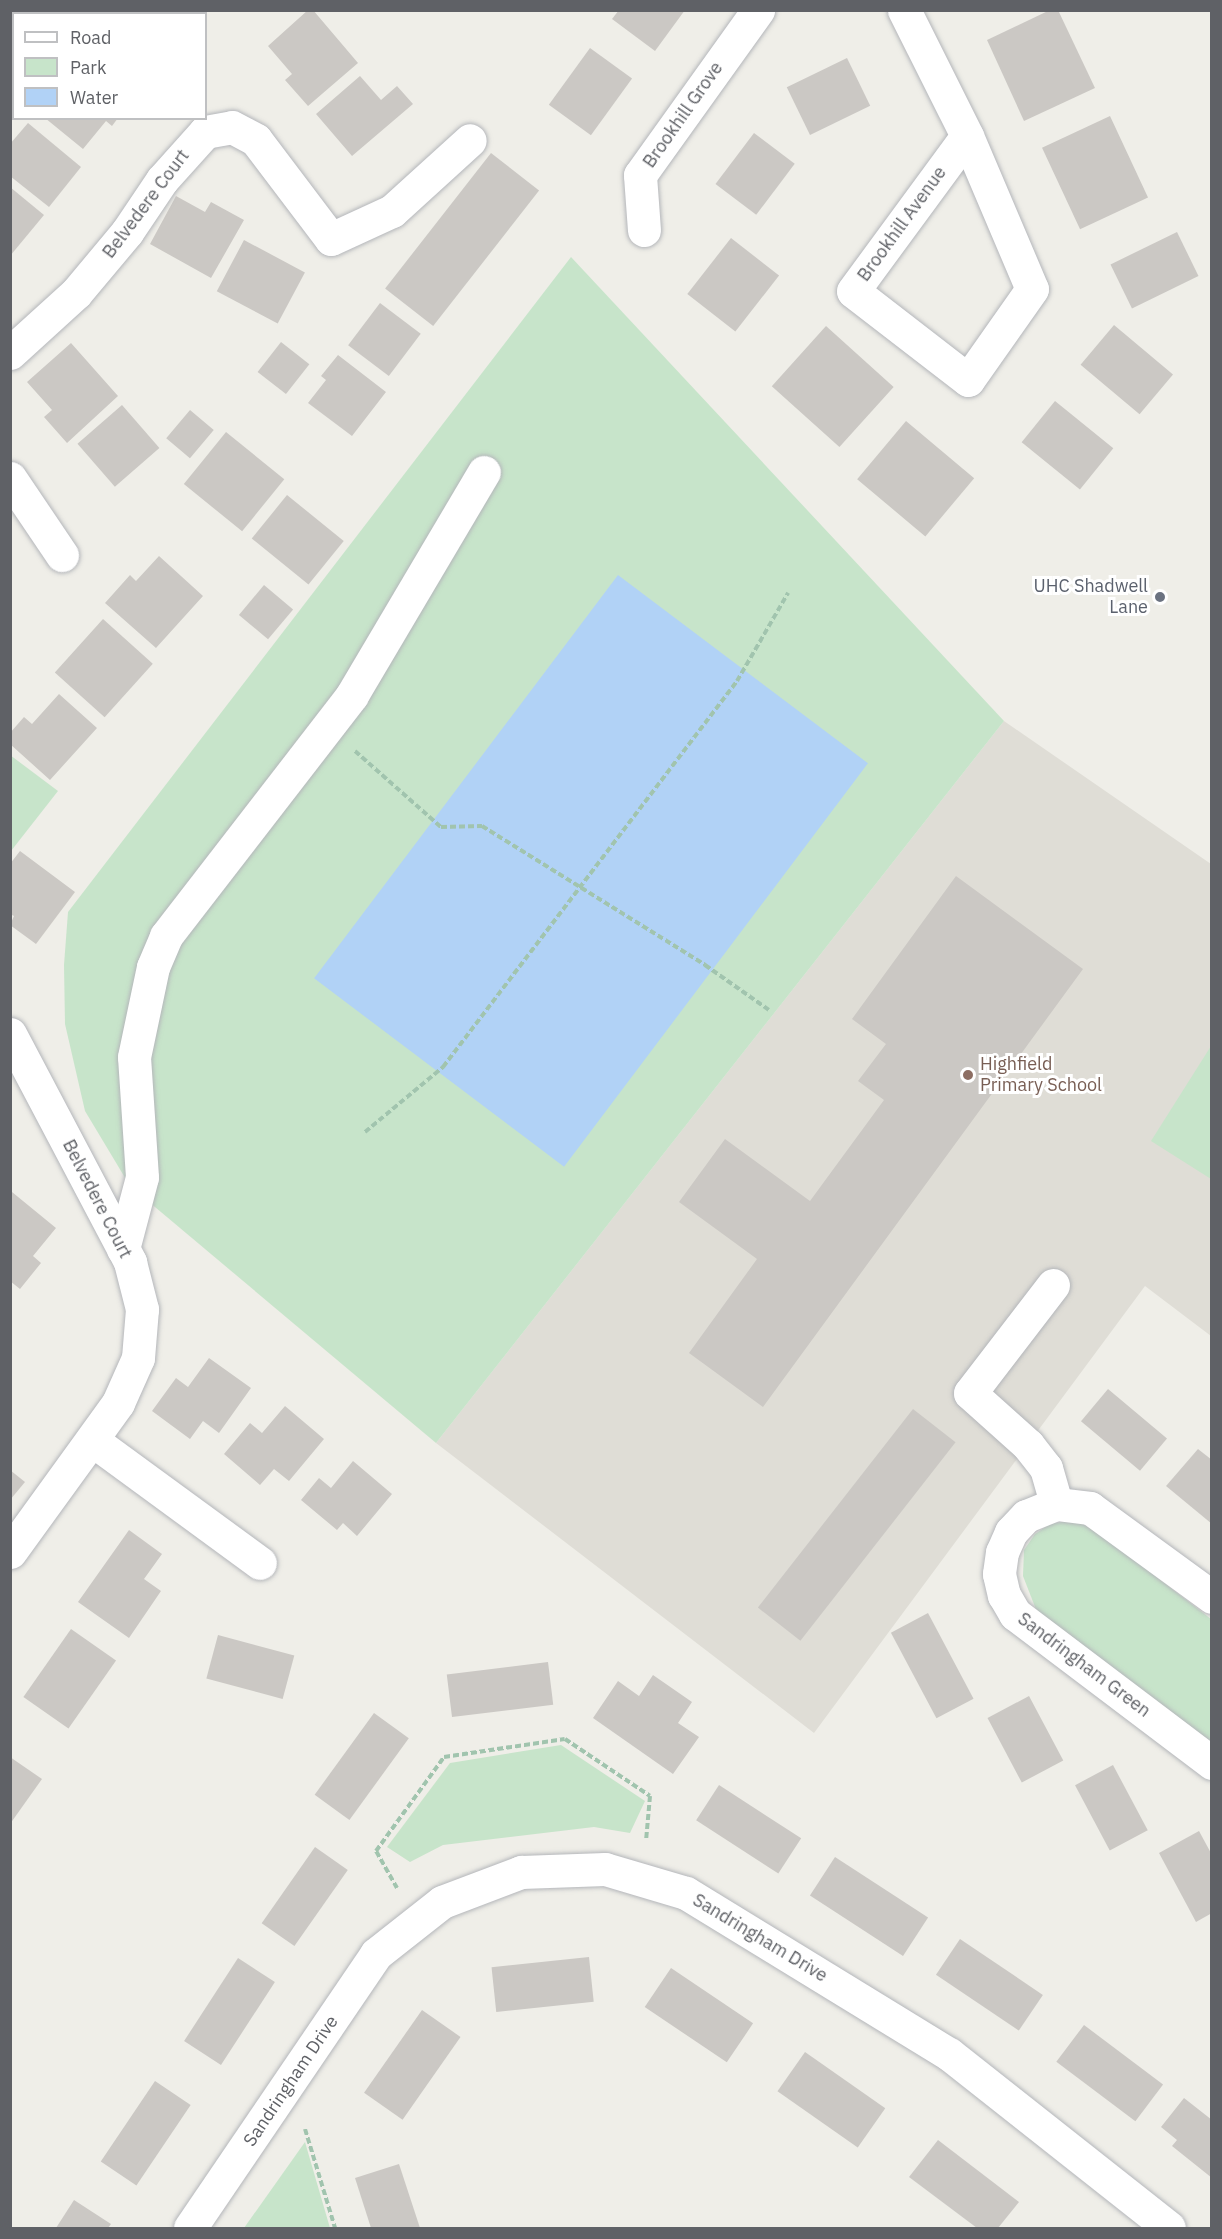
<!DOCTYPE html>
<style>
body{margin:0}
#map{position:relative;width:1222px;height:2239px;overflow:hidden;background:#efeee8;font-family:"IBM Plex Sans",sans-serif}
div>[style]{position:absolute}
.education>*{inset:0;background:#dfddd6}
.green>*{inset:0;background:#c7e4ca}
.water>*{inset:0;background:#b1d2f6;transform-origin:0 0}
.stream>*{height:12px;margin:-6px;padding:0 6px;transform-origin:6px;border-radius:6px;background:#b1d2f6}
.building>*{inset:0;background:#cbc8c4;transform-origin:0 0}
.path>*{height:4px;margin-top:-2px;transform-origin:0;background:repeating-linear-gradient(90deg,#a1c4ae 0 6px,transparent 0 9px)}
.roads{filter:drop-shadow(0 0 2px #b4b6ba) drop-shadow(0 0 2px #b4b6ba)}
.minor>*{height:33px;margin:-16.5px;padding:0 16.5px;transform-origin:16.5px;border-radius:16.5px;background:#fff}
.dots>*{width:16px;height:16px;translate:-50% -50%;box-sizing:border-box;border:3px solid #fff;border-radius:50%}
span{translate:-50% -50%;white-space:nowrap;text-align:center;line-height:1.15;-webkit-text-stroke:6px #fff;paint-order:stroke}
.street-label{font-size:18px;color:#5f6166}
.worship-label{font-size:18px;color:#5b616d}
.right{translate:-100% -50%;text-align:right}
.education-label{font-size:18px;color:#785e54}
.left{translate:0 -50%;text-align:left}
.frame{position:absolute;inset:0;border:12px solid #5f6166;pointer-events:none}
.legend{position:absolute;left:12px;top:12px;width:195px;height:108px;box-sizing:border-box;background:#fff;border:2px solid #bfc0c2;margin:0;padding:8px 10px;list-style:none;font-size:18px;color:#5f6166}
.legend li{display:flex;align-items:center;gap:12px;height:30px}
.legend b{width:30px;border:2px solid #bfc0c2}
</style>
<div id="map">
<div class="education">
<div style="clip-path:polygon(1004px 721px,1211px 864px,1211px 1336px,1145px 1286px,814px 1733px,436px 1443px)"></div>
</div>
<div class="green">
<div style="clip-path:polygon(571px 257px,1004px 721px,436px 1443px,130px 1186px,85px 1111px,65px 1024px,64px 965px,68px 912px)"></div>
<div style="clip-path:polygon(10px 755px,58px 791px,11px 851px,10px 851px)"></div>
<div style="clip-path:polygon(1211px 1046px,1211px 1179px,1151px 1141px)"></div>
<div style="clip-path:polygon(1074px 1520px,1098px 1532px,1211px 1619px,1211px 1743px,1037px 1612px,1023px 1576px,1024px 1550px,1035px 1534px,1050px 1524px)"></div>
<div style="clip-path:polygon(561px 1745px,645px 1801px,630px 1833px,594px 1827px,443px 1845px,410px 1862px,387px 1847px,450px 1763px)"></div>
<div style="clip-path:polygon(305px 2142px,330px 2228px,244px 2228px)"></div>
</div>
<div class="water">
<div style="left:618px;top:575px;width:313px;height:505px;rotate:37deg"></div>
</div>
<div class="stream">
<div style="left:10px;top:17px;width:9px;rotate:-49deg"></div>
</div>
<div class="building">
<div style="clip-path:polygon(102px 10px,128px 10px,131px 14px,100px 14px)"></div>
<div style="clip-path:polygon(146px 10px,175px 10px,172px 14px)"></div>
<div style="clip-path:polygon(308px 10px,313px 10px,358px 63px,308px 106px,285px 80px,292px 74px,268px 46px)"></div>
<div style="clip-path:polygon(619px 10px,685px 10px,655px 51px,612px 19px)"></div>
<div style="clip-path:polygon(1050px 10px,1058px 10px,1095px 88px,1024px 121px,987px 40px)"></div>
<div style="left:590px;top:48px;width:52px;height:70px;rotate:36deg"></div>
<div style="left:847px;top:58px;width:53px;height:67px;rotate:64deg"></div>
<div style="clip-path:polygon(360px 76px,381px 100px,397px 86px,413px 104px,352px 156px,316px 114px)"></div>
<div style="left:1110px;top:116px;width:90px;height:75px;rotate:65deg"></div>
<div style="clip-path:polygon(45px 118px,118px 118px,112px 126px,106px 121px,83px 149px)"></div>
<div style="clip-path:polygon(28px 123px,81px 167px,49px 207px,10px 176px,10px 144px)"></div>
<div style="left:754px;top:133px;width:51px;height:64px;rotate:37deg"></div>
<div style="left:491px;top:153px;width:61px;height:172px;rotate:38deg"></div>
<div style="clip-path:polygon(10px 187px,44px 215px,10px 256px)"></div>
<div style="clip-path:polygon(176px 196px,205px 212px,211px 202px,244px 220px,211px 278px,150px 244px)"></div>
<div style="left:1177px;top:232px;width:49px;height:74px;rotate:64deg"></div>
<div style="left:731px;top:238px;width:61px;height:71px;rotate:38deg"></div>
<div style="left:244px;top:240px;width:69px;height:58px;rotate:28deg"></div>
<div style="left:380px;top:303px;width:51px;height:53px;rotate:37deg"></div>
<div style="left:1114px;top:325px;width:77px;height:52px;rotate:40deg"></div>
<div style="left:826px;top:326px;width:91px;height:81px;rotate:42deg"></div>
<div style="left:281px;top:342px;width:36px;height:38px;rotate:38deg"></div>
<div style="clip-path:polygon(71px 343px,118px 396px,67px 443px,44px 417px,52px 410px,27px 382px)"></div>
<div style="clip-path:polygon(338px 355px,386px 392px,352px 436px,308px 403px,326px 380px,321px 376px)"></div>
<div style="left:1055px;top:401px;width:75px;height:53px;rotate:39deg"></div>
<div style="left:122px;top:405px;width:57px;height:59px;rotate:49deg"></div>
<div style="left:190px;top:410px;width:31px;height:37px;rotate:40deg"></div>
<div style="left:906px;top:421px;width:89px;height:76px;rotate:40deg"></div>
<div style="left:226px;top:432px;width:75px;height:67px;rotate:39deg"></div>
<div style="left:287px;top:495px;width:73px;height:56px;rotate:39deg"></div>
<div style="clip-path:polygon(159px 556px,203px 596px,156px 648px,105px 603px,130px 575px,136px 581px)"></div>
<div style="left:264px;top:585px;width:38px;height:39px;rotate:40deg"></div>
<div style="left:103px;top:619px;width:67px;height:72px;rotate:42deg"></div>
<div style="clip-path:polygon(59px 694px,97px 728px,50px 780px,10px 744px,10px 733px,24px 717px,32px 724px)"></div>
<div style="clip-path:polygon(20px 851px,75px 892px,36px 944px,10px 925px,14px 916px,10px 914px,10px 864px)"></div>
<div style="clip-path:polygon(956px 876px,1083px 969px,763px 1407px,689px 1353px,757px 1259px,679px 1202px,725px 1139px,810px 1201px,884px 1100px,858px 1081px,886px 1044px,852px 1019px)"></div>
<div style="clip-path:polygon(12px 1192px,56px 1228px,33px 1256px,41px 1263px,20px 1289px,10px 1281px)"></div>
<div style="clip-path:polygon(209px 1358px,251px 1388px,219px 1433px,203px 1421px,190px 1439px,152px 1411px,176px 1378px,188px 1387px)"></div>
<div style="left:1108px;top:1389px;width:77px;height:42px;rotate:40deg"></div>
<div style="clip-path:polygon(285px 1406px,324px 1439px,289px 1481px,274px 1469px,260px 1485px,224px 1454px,250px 1423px,262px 1433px)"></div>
<div style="left:913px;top:1409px;width:54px;height:252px;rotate:38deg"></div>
<div style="clip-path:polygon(1198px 1449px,1212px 1460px,1212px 1524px,1166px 1486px)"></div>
<div style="clip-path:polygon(353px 1461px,392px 1494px,357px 1536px,343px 1523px,337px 1530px,301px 1500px,319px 1478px,331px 1488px)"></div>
<div style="clip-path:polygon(10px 1470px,25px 1482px,10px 1500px)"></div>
<div style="clip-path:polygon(129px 1530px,162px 1554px,144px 1579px,161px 1591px,129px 1638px,78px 1602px)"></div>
<div style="left:928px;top:1613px;width:97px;height:42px;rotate:62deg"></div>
<div style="left:71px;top:1629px;width:55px;height:83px;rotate:35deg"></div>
<div style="left:218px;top:1635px;width:79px;height:45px;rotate:15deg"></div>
<div style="left:548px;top:1662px;width:43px;height:102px;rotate:83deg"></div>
<div style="clip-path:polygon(653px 1675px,692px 1702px,678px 1723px,699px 1737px,673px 1774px,593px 1718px,618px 1681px,639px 1696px)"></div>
<div style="left:1029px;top:1696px;width:73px;height:47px;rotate:62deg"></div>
<div style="left:374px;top:1713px;width:43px;height:101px;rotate:36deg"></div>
<div style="clip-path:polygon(10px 1757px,42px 1779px,10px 1824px)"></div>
<div style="left:1113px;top:1765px;width:74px;height:43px;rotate:62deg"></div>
<div style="left:719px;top:1785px;width:98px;height:42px;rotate:33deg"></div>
<div style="clip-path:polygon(1199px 1831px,1212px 1855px,1212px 1913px,1196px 1922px,1159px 1853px)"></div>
<div style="left:315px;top:1847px;width:40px;height:93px;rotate:35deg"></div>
<div style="left:835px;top:1857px;width:111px;height:46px;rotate:33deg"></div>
<div style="left:960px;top:1939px;width:100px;height:43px;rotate:34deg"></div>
<div style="left:589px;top:1957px;width:45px;height:98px;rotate:84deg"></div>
<div style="left:238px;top:1958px;width:44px;height:99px;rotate:33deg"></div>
<div style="left:671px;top:1968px;width:99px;height:47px;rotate:34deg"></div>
<div style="left:422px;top:2010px;width:47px;height:101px;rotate:35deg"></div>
<div style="left:1084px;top:2025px;width:99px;height:46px;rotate:37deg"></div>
<div style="left:805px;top:2052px;width:98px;height:48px;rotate:35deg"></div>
<div style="left:155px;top:2081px;width:43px;height:97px;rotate:34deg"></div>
<div style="clip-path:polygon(1184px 2098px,1212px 2120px,1212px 2178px,1172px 2146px,1177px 2140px,1161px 2127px)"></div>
<div style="clip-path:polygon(938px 2140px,1019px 2202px,998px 2228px,977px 2228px,909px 2177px)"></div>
<div style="clip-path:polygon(399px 2164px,420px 2228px,371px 2228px,355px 2178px)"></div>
<div style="clip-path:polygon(74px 2200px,111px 2224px,108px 2228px,56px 2228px)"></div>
</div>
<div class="path">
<div style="left:355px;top:751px;width:115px;rotate:41.5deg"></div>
<div style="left:441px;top:827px;width:41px;rotate:-1.4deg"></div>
<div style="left:482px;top:826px;width:263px;rotate:31.9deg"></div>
<div style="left:705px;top:965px;width:78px;rotate:35.1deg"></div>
<div style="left:365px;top:1132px;width:102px;rotate:-39.8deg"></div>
<div style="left:443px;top:1067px;width:485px;rotate:-52.7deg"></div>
<div style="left:737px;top:681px;width:102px;rotate:-59.9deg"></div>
<div style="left:397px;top:1888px;width:43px;rotate:-119.6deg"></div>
<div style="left:376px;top:1851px;width:116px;rotate:-54.1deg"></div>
<div style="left:444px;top:1757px;width:122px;rotate:-8.5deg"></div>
<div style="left:565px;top:1739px;width:102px;rotate:33.8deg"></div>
<div style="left:650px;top:1796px;width:45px;rotate:95.1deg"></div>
<div style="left:305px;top:2129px;width:103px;rotate:73.1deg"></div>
</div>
<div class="roads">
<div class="minor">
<div style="left:904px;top:10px;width:141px;rotate:63.4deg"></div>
<div style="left:967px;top:136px;width:166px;rotate:67deg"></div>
<div style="left:1032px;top:289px;width:111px;rotate:125.1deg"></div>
<div style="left:968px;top:380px;width:145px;rotate:-142.3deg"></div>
<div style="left:853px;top:291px;width:192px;rotate:-53.7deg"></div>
<div style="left:644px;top:230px;width:55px;rotate:-94.2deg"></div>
<div style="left:640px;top:175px;width:203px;rotate:-54.4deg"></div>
<div style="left:10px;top:353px;width:89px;rotate:-42.3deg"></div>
<div style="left:76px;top:293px;width:80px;rotate:-50.1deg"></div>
<div style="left:127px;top:232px;width:63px;rotate:-56.1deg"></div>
<div style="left:162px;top:180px;width:64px;rotate:-48.1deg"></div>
<div style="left:205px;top:132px;width:27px;rotate:-10deg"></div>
<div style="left:232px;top:127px;width:27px;rotate:28deg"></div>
<div style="left:256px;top:140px;width:124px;rotate:52.9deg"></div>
<div style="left:331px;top:239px;width:67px;rotate:-24.7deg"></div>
<div style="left:392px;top:211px;width:105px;rotate:-42.3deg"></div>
<div style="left:10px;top:478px;width:93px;rotate:56deg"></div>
<div style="left:10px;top:1034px;width:258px;rotate:62.2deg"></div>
<div style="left:130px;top:1262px;width:49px;rotate:75.7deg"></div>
<div style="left:142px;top:1309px;width:49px;rotate:94.7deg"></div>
<div style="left:138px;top:1358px;width:49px;rotate:114deg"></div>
<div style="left:118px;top:1403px;width:184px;rotate:125.9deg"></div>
<div style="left:123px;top:1249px;width:74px;rotate:-75.2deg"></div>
<div style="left:142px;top:1177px;width:120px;rotate:-93.8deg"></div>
<div style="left:134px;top:1057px;width:92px;rotate:-78.1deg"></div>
<div style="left:153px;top:967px;width:34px;rotate:-67deg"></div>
<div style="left:166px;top:936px;width:304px;rotate:-52.3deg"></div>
<div style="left:352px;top:695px;width:259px;rotate:-59.4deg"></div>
<div style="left:1053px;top:1285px;width:136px;rotate:127.5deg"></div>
<div style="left:970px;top:1393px;width:78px;rotate:41.9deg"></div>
<div style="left:1028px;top:1445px;width:29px;rotate:52deg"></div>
<div style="left:1046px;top:1468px;width:37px;rotate:74deg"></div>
<div style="left:92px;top:1440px;width:208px;rotate:36.2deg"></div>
<div style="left:1212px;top:1597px;width:151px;rotate:-143.9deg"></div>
<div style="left:1090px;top:1508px;width:34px;rotate:-173deg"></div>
<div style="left:1056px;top:1504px;width:32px;rotate:158deg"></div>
<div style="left:1026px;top:1516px;width:22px;rotate:133deg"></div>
<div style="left:1011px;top:1532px;width:22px;rotate:114deg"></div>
<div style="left:1002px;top:1552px;width:22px;rotate:98deg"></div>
<div style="left:999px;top:1574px;width:22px;rotate:77deg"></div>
<div style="left:1004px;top:1595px;width:22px;rotate:60deg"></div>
<div style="left:1015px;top:1614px;width:247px;rotate:37.1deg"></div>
<div style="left:190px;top:2228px;width:331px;rotate:-55.8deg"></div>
<div style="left:376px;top:1954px;width:84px;rotate:-38.2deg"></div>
<div style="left:442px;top:1902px;width:85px;rotate:-20.8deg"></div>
<div style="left:521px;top:1872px;width:84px;rotate:-2deg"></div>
<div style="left:605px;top:1869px;width:84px;rotate:16.5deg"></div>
<div style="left:686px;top:1893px;width:308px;rotate:31.5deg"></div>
<div style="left:949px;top:2054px;width:280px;rotate:38.3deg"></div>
</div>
</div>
<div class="dots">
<div style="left:1160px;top:597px;background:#6b7280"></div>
<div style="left:968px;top:1075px;background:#8d6e63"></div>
</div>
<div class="street-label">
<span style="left:683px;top:115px;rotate:-55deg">Brookhill Grove</span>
<span style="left:146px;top:204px;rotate:-53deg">Belvedere Court</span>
<span style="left:902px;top:224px;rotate:-54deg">Brookhill Avenue</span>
<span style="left:97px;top:1199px;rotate:63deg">Belvedere Court</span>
<span style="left:1084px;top:1665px;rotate:37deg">Sandringham Green</span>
<span style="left:760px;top:1938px;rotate:31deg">Sandringham Drive</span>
<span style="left:291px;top:2081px;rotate:-56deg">Sandringham Drive</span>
</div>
<div class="worship-label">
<span class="right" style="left:1148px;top:597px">UHC Shadwell<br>Lane</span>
</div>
<div class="education-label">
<span class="left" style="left:980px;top:1075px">Highfield<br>Primary School</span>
</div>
<div class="frame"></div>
<ul class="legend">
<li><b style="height:8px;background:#fff"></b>Road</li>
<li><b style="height:16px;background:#c7e4ca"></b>Park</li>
<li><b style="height:16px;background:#b1d2f6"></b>Water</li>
</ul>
</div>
